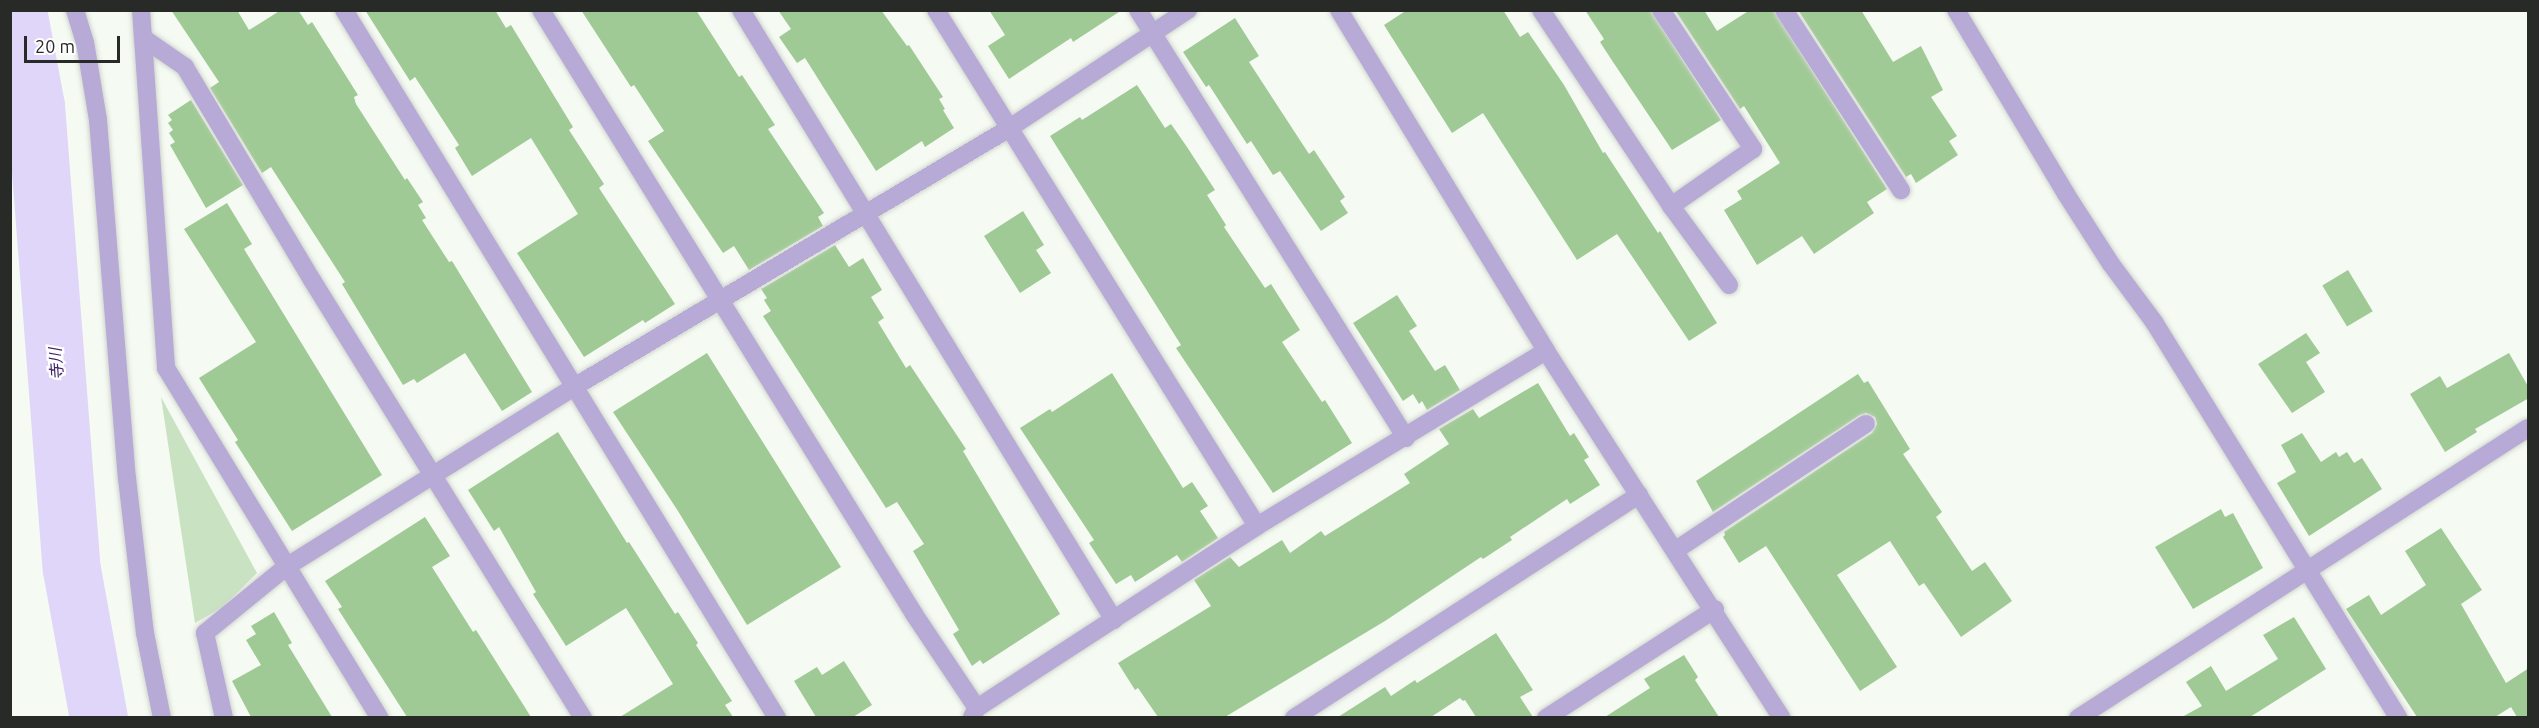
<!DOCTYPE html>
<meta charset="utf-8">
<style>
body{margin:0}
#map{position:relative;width:2539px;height:728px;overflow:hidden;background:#f5faf3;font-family:Ubuntu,"Noto Sans JP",sans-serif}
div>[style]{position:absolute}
.green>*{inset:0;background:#c9e3c2}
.river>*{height:58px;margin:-29px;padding:0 29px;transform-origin:29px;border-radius:29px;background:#e0d6fa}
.building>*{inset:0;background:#a0ca95;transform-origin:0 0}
.roads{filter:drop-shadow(0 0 2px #d0d5ce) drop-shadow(0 0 2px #d0d5ce)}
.minor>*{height:18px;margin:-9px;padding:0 9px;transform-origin:9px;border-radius:9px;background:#b7aad7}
.tertiary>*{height:18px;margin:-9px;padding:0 9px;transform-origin:9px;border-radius:9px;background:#b7aad7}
span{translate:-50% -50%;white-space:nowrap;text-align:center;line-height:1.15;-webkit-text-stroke:4.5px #fff;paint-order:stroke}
.water-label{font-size:16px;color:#3e2368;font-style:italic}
.frame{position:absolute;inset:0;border:12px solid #282a28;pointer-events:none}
.scale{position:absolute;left:24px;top:36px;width:96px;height:27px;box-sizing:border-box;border:3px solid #282a28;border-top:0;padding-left:8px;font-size:18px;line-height:21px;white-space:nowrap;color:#282a28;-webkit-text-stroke:4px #fff;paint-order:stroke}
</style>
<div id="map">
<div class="green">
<div style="clip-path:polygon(161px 397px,257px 573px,223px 607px,195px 623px)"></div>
</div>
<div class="river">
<div style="left:18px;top:10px;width:98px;rotate:79.4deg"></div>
<div style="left:36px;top:106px;width:465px;rotate:85.6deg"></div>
<div style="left:72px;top:570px;width:150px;rotate:79.7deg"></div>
</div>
<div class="building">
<div style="clip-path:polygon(171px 10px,237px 10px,249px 30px,281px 10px,298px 10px,308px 25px,312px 22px,358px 95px,354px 97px,356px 104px,405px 180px,407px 178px,423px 202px,418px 205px,426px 218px,422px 220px,449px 262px,452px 261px,532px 392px,502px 411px,465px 353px,417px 383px,414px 379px,403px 385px,342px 284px,345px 282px,271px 167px,262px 173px,210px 88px,219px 82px)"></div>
<div style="clip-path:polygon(365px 10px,495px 10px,506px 28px,511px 25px,573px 127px,569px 130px,604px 184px,599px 188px,675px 304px,645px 323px,643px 320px,584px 357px,517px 253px,578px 214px,531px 138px,472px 176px,455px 148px,459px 145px,415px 77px,410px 81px)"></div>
<div style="clip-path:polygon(581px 10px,696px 10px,739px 77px,742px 75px,775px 125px,768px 129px,824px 213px,818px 217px,823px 226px,749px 270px,734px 246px,723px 253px,648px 141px,664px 131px,634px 85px,631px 87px)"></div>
<div style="clip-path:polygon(778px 10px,881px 10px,907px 46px,909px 45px,943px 97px,939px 99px,945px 109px,943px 110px,954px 128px,925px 147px,922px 141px,876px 171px,805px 58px,797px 63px,779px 37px,791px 29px)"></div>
<div style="clip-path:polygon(989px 10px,1122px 10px,1073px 42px,1071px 38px,1009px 79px,988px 46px,1005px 35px)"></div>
<div style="clip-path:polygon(1407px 10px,1503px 10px,1520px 37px,1528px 32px,1564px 85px,1603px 153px,1605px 152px,1658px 233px,1660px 231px,1717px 323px,1689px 341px,1617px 234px,1577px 260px,1483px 113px,1452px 133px,1384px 25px)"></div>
<div style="clip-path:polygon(1585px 10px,1650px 10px,1721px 120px,1672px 150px,1613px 62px,1600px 42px,1604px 39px)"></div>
<div style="clip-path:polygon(1675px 10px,1704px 10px,1717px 31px,1750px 10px,1773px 10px,1887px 189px,1867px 202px,1874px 213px,1814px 254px,1802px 236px,1757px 265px,1724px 210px,1742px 199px,1737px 191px,1780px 163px,1744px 106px,1740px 109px)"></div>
<div style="clip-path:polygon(1798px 10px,1861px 10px,1893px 62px,1921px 46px,1943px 90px,1931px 97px,1957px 136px,1949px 141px,1958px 155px,1916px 183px,1911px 174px,1906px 177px)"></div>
<div style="clip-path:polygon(1235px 18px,1259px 56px,1249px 62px,1309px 154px,1314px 150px,1345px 197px,1340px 201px,1348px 213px,1321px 231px,1280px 171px,1273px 175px,1251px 141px,1247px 144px,1209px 85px,1206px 87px,1183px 52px)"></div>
<div style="clip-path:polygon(1137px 85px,1165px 128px,1171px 124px,1187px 147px,1215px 190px,1207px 195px,1226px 225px,1224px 227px,1265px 288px,1271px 284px,1300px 330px,1282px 342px,1322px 402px,1325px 400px,1352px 443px,1273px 493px,1176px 348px,1181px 345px,1050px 136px,1080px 117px,1082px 120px)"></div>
<div style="clip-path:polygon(191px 100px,243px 185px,206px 208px,170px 145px,175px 142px,169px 133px,173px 130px,168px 123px,172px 120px,168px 115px)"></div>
<div style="clip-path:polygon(227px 203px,252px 244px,244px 249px,382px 475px,292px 531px,235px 442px,238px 440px,199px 378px,256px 342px,184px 229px)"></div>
<div style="clip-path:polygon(1023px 211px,1044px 245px,1036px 250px,1051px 273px,1020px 293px,984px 236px)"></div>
<div style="clip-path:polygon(835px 245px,849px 267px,863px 258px,882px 290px,871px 297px,884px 318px,878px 322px,906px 368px,910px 365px,966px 449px,963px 451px,1060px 614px,983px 664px,980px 660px,972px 666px,953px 634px,959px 630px,913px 551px,924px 544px,897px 502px,886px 508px,763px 316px,771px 311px,764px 300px,767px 298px,761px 289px)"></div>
<div style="left:2348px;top:270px;width:48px;height:30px;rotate:59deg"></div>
<div style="clip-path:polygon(1397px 295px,1417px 326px,1409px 331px,1435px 371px,1445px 365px,1460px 390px,1427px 410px,1422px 401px,1419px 404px,1413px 394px,1403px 401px,1353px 323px)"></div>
<div style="clip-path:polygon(2306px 333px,2320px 353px,2306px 362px,2325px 392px,2292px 413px,2258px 364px)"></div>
<div style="clip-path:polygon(707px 353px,841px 567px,747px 625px,678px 511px,613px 412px)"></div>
<div style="clip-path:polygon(2509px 353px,2529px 388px,2529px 398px,2475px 429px,2477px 432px,2445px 452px,2410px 394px,2440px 376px,2447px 388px)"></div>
<div style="clip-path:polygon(1112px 373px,1183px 488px,1192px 482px,1208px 506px,1200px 511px,1218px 538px,1182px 562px,1177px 555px,1135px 582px,1131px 575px,1116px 584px,1089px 543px,1094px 540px,1020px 428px,1050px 409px,1052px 412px)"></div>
<div style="clip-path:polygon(1858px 374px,1864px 383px,1868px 381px,1910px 449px,1903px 454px,1942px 512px,1936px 517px,1972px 571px,1985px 562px,2012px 601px,1961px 637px,1924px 583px,1919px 586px,1890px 541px,1837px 575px,1897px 667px,1860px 691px,1766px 546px,1739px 563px,1723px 537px,1725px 535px,1724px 532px,1872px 433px,1877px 424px,1875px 417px,1866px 413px,1860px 415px,1713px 512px,1696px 481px)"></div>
<div style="clip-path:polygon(1538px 383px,1570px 436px,1574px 433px,1589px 457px,1584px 460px,1600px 485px,1570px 504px,1567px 499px,1510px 537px,1512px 540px,1483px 559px,1481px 557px,1385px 621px,1225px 717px,1158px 717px,1138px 688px,1135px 690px,1118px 663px,1211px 606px,1194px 580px,1230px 557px,1239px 567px,1282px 540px,1290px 553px,1321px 531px,1325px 536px,1410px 483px,1404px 474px,1449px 444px,1439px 429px,1473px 409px,1479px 418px)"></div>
<div style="clip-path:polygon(558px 432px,627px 543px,629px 542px,675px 614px,678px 612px,698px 643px,696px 645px,732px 701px,725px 705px,733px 717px,620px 717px,673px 684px,626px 608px,566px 646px,533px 594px,536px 592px,499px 527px,494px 531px,468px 490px)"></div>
<div style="clip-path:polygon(2302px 433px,2321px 462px,2336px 452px,2339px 457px,2347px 452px,2354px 463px,2362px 458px,2382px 489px,2309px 536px,2277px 483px,2296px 472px,2281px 445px)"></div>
<div style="clip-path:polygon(2221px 509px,2225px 517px,2233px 513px,2263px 568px,2193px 609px,2155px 547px)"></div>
<div style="clip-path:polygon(425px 517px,450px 556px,432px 567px,473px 632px,476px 630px,531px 717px,407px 717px,338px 609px,342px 607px,325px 581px)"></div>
<div style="clip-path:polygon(2441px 528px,2482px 590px,2461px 604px,2506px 683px,2529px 668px,2529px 717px,2517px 717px,2511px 707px,2495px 717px,2417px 717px,2346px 609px,2369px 595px,2381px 615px,2426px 585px,2405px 551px)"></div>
<div style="clip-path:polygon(274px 612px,292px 643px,288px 645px,332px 717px,251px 717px,232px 681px,261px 665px,246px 640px,256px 634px,251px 626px)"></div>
<div style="clip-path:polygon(2294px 617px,2326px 669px,2250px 717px,2182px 717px,2202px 706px,2186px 682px,2211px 666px,2226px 691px,2278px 659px,2263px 635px)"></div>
<div style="clip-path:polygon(1496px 633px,1533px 690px,1520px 697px,1533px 717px,1476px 717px,1465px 700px,1463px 701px,1460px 698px,1431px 717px,1338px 717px,1385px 687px,1391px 696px,1415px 680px,1417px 683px)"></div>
<div style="clip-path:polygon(1684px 655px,1698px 677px,1695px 680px,1719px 717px,1605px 717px,1650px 688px,1644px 679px)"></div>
<div style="clip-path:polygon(844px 661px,872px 705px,853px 717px,816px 717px,794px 681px,817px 667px,822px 675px)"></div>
</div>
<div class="roads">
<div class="minor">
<div style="left:75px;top:10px;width:34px;rotate:73deg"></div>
<div style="left:85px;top:42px;width:79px;rotate:80.5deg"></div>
<div style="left:98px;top:120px;width:359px;rotate:85.4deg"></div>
<div style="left:127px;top:478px;width:156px;rotate:83.4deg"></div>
<div style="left:145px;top:633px;width:87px;rotate:78.7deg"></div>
<div style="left:141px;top:10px;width:28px;rotate:86deg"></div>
<div style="left:143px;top:38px;width:51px;rotate:34.6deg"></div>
<div style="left:185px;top:67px;width:248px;rotate:59.2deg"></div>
<div style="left:312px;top:280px;width:515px;rotate:58.25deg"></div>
<div style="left:344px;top:10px;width:830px;rotate:58.55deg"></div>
<div style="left:541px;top:10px;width:710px;rotate:58.3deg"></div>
<div style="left:914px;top:614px;width:113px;rotate:56.2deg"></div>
<div style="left:741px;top:10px;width:715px;rotate:58.56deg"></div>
<div style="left:936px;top:10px;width:608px;rotate:58.11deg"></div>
<div style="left:1138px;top:10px;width:505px;rotate:57.95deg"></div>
<div style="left:1541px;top:10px;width:235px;rotate:56.4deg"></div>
<div style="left:1671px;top:206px;width:98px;rotate:53.7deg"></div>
<div style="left:1661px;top:10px;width:167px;rotate:56.5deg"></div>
<div style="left:1753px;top:149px;width:100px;rotate:145.2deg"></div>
<div style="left:1784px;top:10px;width:215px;rotate:57deg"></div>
<div style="left:1956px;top:10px;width:214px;rotate:59.1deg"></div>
<div style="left:2066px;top:194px;width:83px;rotate:57.3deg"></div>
<div style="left:2111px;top:264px;width:72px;rotate:53.4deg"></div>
<div style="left:2154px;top:322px;width:466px;rotate:58.3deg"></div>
<div style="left:143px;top:38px;width:331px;rotate:86deg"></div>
<div style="left:166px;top:368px;width:410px;rotate:58.6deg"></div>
<div style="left:1676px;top:550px;width:228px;rotate:-33.6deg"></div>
<div style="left:972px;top:717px;width:10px;rotate:-61deg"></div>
<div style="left:977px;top:708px;width:334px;rotate:-33deg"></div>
<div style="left:1257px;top:526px;width:338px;rotate:-31.2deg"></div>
<div style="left:224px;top:718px;width:87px;rotate:-102.6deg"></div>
<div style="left:205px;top:633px;width:104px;rotate:-39.2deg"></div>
<div style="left:286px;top:567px;width:340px;rotate:-32deg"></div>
<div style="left:574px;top:387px;width:505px;rotate:-30.73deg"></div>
<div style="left:1008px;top:129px;width:216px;rotate:-33.5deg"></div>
<div style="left:1294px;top:718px;width:411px;rotate:-32.9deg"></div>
<div style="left:1546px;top:718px;width:201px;rotate:-32.8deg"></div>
</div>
<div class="tertiary">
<div style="left:1339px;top:10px;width:399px;rotate:58.7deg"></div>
<div style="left:1546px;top:351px;width:436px;rotate:57.3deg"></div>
<div style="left:2078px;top:718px;width:535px;rotate:-32.8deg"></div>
</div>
</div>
<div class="water-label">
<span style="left:56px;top:364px;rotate:-94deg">寺川</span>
</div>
<div class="frame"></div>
<div class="scale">20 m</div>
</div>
